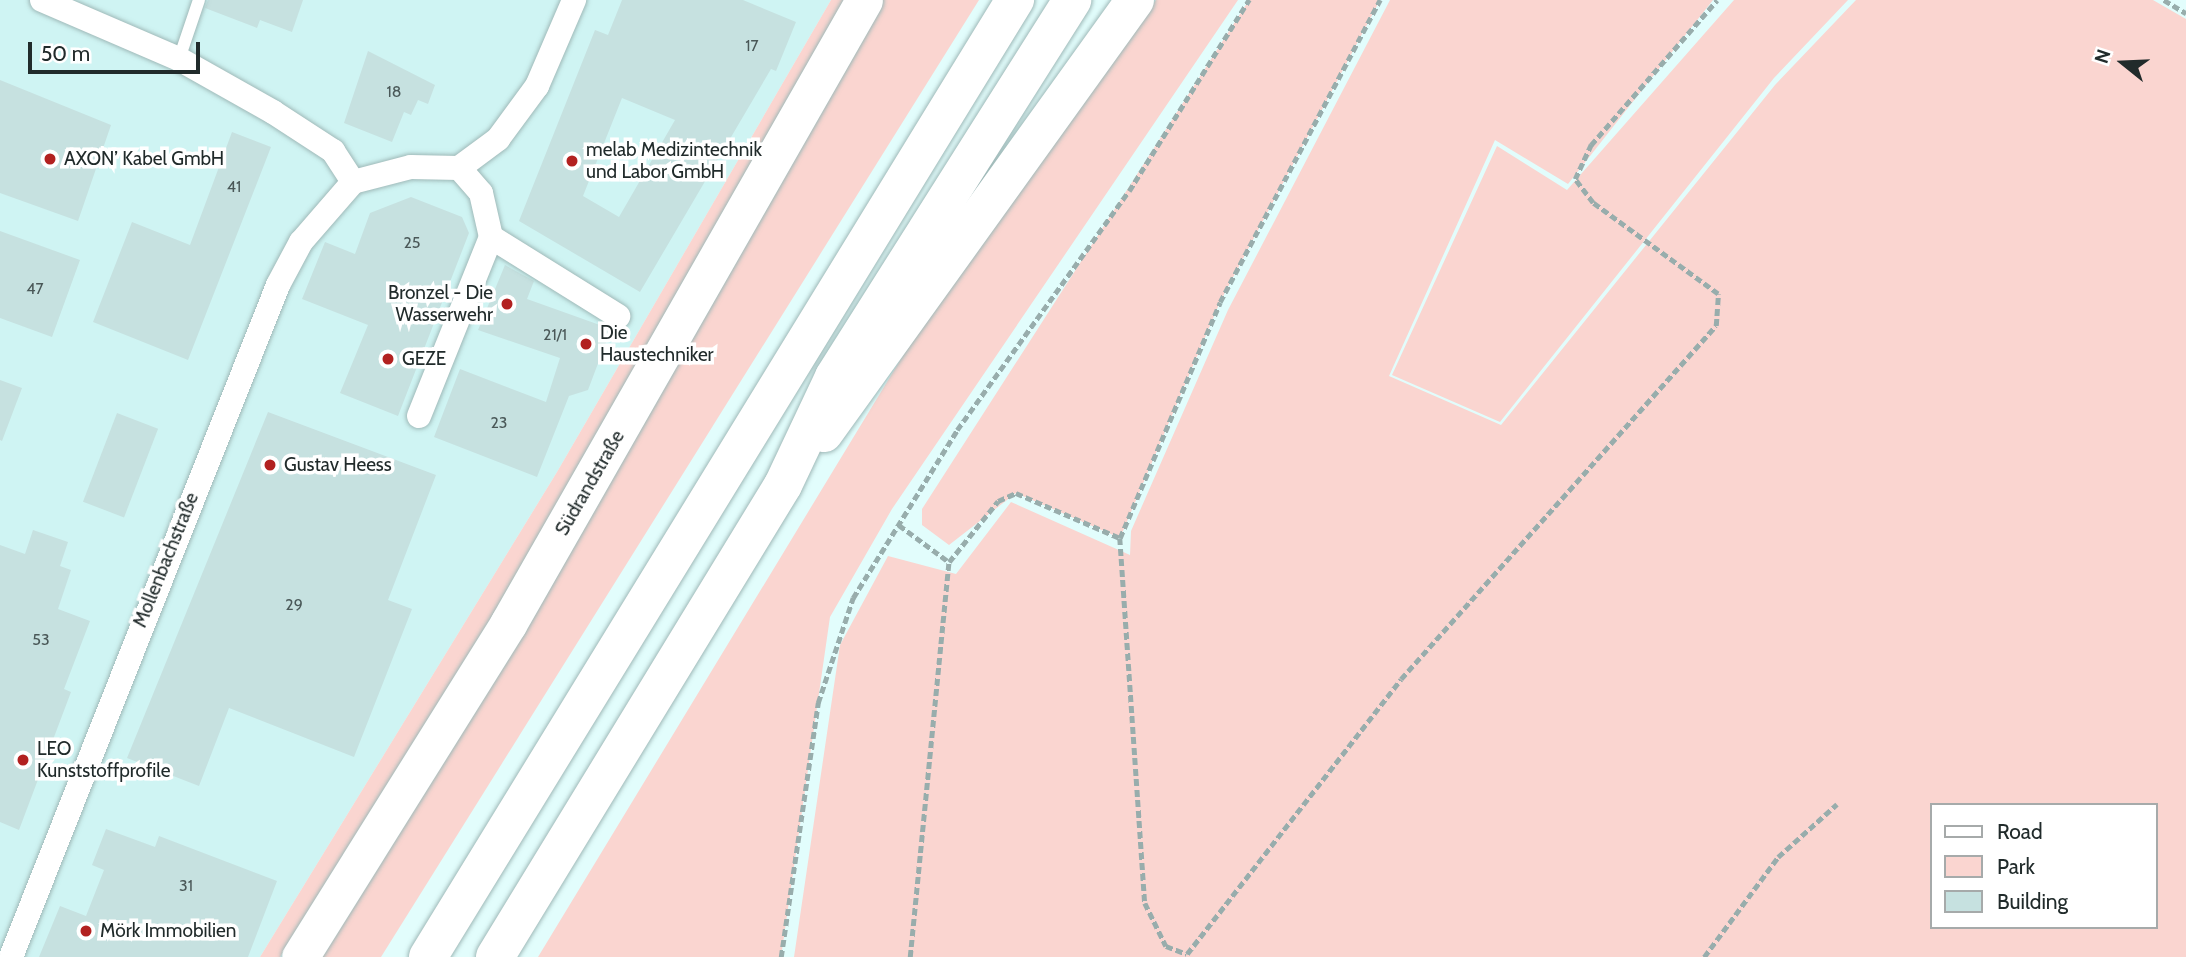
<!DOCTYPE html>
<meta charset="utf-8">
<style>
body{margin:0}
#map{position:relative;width:2186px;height:957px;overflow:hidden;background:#e2fdfc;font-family:Cabin,sans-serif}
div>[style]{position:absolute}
.built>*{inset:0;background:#cff4f3}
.green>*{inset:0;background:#fad5d0}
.building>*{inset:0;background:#c6e1e0;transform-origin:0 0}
.path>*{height:4.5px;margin-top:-2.25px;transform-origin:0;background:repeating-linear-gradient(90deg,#98adac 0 7px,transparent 0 10.5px)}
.roads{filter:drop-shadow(0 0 2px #9fb9b8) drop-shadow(0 0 2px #9fb9b8)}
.service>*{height:12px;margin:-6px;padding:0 6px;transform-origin:6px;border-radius:6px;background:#fff}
.minor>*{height:24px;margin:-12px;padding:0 12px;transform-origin:12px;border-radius:12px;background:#fff}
.secondary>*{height:37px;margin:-18.5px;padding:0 18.5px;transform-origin:18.5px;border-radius:18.5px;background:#fff}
.motorway>*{height:38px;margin:-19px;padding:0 19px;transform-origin:19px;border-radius:19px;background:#fff}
.dots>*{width:19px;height:19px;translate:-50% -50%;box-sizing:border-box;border:4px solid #fff;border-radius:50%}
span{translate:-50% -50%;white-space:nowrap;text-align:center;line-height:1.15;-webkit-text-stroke:7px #fff;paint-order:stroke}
.number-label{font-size:16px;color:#4a5858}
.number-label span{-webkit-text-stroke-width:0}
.poi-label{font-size:19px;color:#212b2b}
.left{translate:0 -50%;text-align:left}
.right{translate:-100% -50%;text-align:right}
.street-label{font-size:19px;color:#212b2b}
.legend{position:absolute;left:1930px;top:803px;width:228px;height:126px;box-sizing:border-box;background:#fff;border:2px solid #a6aaaa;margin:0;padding:9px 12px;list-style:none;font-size:21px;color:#212b2b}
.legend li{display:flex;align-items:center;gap:14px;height:35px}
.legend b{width:35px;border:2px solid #a6aaaa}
.north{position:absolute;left:2088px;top:28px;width:70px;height:70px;-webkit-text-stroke:5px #fff;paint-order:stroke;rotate:288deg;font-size:19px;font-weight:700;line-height:28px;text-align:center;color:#212b2b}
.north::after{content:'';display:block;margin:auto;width:24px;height:32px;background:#212b2b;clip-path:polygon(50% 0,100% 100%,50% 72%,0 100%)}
.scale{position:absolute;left:28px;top:42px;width:172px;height:32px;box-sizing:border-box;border:4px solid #212b2b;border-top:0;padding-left:9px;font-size:21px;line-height:24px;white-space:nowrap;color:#212b2b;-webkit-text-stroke:5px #fff;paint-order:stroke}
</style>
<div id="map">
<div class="built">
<div style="clip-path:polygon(0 0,831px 0,557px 472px,260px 957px,0 957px)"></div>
</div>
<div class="green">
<div style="clip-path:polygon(831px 0,847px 0,467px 661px,280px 957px,260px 957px,557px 472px)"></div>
<div style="clip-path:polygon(879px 0,979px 0,381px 957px,310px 957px)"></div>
<div style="clip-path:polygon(1156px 0,1238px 0,892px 509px,830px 617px,781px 957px,538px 957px,907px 349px)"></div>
<div style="clip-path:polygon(1249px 0,1380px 0,1220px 302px,1120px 538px,1016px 493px,949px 545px,922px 525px,922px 509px)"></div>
<div style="clip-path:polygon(evenodd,1390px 0,1713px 0,1568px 184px,1495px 140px,1389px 376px,1501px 425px,1775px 85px,1856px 0,2153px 0,2186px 19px,2186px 957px,794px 957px,840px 645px,888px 556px,956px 574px,1011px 502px,1130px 555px,1131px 531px,1228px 310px,1390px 0,1932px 805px,2156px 805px,2156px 927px,1932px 927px,1932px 805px)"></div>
<div style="clip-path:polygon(1734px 0,1848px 0,1774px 78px,1500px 422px,1392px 375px,1497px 146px,1567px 190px)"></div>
</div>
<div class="building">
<div style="clip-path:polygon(208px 0,303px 0,292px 32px,260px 20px,257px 28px,205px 8px)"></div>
<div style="clip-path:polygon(evenodd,622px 0,743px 0,796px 22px,776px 71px,771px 69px,640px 292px,519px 221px,595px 30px,608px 35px,622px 0,622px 98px,675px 120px,619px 217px,583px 196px,622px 98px)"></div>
<div style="clip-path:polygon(368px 51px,435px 85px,428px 104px,418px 100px,411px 115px,404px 112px,392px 142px,344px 123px)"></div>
<div style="clip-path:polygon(0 80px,111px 125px,78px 221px,0 193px)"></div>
<div style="clip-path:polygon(232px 132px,271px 147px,188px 360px,93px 322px,132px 222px,190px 245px)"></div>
<div style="clip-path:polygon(411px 197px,462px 217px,469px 233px,398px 416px,340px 393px,368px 325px,302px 299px,325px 242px,355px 254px,370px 213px)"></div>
<div style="clip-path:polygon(0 231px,80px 260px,52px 337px,0 318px)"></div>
<div style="clip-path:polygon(505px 265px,534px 281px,527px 299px,611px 329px,588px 390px,569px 396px,537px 477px,434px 437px,460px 369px,546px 402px,560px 358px,478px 330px)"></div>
<div style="clip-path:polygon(0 380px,22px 388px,2px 441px,0 440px)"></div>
<div style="clip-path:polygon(268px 412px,436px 475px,388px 600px,412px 609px,354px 757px,229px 708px,199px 786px,127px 758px)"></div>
<div style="left:117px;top:413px;width:44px;height:95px;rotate:21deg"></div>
<div style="clip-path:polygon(33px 530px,68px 542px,60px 566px,71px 570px,58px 609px,90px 621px,64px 689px,71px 692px,19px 830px,0 822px,0 545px,25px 554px)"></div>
<div style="clip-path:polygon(106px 829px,155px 847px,159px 836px,277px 881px,248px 957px,39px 957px,60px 906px,86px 916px,104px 870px,92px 865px)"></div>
</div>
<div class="path">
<div style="left:2164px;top:0;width:26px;rotate:31deg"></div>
<div style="left:899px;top:525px;width:62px;rotate:36.5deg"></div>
<div style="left:1120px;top:538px;width:366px;rotate:86.1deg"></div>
<div style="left:1145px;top:903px;width:48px;rotate:64deg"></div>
<div style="left:1166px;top:946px;width:22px;rotate:21deg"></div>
<div style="left:1187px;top:954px;width:348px;rotate:-52.1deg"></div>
<div style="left:1401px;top:679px;width:473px;rotate:-48.3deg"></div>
<div style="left:1716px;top:326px;width:32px;rotate:-86deg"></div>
<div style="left:1718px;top:294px;width:155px;rotate:-143.9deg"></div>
<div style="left:1593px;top:203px;width:30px;rotate:-127deg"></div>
<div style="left:1575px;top:179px;width:38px;rotate:-65deg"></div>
<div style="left:1591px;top:145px;width:192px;rotate:-49deg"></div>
<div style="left:781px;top:957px;width:257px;rotate:-81.7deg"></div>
<div style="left:818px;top:703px;width:111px;rotate:-71.6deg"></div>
<div style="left:853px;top:598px;width:198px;rotate:-58.2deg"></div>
<div style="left:957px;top:430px;width:294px;rotate:-54.3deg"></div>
<div style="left:1129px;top:191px;width:226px;rotate:-57.9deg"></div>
<div style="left:910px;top:957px;width:397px;rotate:-84.4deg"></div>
<div style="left:949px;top:562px;width:78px;rotate:-51.2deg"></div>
<div style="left:998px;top:501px;width:20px;rotate:-24deg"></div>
<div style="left:1016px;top:493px;width:113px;rotate:23.4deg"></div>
<div style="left:1120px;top:538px;width:256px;rotate:-67deg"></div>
<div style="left:1220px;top:302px;width:342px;rotate:-62.1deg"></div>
<div style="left:1704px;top:957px;width:124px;rotate:-53.5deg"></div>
<div style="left:1778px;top:857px;width:79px;rotate:-41.9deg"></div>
</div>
<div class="roads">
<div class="service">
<div style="left:179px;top:59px;width:62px;rotate:-71.3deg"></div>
</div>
<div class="minor">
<div style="left:42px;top:0;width:149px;rotate:23.3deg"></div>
<div style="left:179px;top:59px;width:108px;rotate:29.4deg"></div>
<div style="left:273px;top:112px;width:72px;rotate:33deg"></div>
<div style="left:333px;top:151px;width:37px;rotate:57deg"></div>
<div style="left:491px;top:237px;width:150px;rotate:31.9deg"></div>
<div style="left:419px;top:416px;width:193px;rotate:-68.1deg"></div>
<div style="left:491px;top:237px;width:45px;rotate:-102.8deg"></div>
<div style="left:481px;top:193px;width:33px;rotate:-131deg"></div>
<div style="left:11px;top:957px;width:723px;rotate:-68.33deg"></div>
<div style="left:278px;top:285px;width:49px;rotate:-61.9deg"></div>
<div style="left:301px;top:242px;width:79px;rotate:-49.1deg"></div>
<div style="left:353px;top:182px;width:60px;rotate:-14.5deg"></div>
<div style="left:411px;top:167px;width:48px;rotate:1.2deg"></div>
<div style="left:459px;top:168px;width:49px;rotate:-36.6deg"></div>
<div style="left:498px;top:139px;width:66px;rotate:-53.7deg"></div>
<div style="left:537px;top:86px;width:94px;rotate:-66.7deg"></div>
</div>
<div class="secondary">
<div style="left:300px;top:957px;width:393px;rotate:-58deg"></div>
<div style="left:508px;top:624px;width:718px;rotate:-60.29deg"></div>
</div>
<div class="motorway">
<div style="left:824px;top:433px;width:533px;rotate:-54.31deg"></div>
<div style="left:428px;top:957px;width:1123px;rotate:-58.48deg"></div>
<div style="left:495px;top:957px;width:553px;rotate:-58.61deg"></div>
<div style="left:783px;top:485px;width:119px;rotate:-64.7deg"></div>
<div style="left:834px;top:377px;width:446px;rotate:-57.7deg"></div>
</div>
</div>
<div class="dots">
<div style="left:50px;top:159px;background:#b22120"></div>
<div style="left:572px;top:161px;background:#b22120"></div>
<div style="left:507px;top:304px;background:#b22120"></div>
<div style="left:586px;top:344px;background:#b22120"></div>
<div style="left:388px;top:359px;background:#b22120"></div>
<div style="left:270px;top:465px;background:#b22120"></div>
<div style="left:23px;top:760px;background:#b22120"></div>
<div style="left:86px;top:931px;background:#b22120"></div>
</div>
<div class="number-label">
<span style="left:752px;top:46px">17</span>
<span style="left:394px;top:92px">18</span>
<span style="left:234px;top:187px">41</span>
<span style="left:412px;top:243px">25</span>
<span style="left:35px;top:289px">47</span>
<span style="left:555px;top:335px">21/1</span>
<span style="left:499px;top:423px">23</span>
<span style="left:294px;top:605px">29</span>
<span style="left:41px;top:640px">53</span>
<span style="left:186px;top:886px">31</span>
</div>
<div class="poi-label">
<span class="left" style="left:586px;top:161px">melab Medizintechnik<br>und Labor GmbH</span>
<span class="left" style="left:64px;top:159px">AXON’ Kabel GmbH</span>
<span class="right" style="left:493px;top:304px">Bronzel - Die<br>Wasserwehr</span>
<span class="left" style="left:600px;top:344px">Die<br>Haustechniker</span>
<span class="left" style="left:402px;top:359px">GEZE</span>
<span class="left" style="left:284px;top:465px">Gustav Heess</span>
<span class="left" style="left:37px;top:760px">LEO<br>Kunststoffprofile</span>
<span class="left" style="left:100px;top:931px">Mörk Immobilien</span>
</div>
<div class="street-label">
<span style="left:590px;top:483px;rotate:-60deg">Südrandstraße</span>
<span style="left:166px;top:560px;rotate:-68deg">Mollenbachstraße</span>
</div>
<ul class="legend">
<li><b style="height:9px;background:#fff"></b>Road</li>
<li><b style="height:19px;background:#fad5d0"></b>Park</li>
<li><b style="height:19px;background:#c6e1e0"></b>Building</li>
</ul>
<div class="north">N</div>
<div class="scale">50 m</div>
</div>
